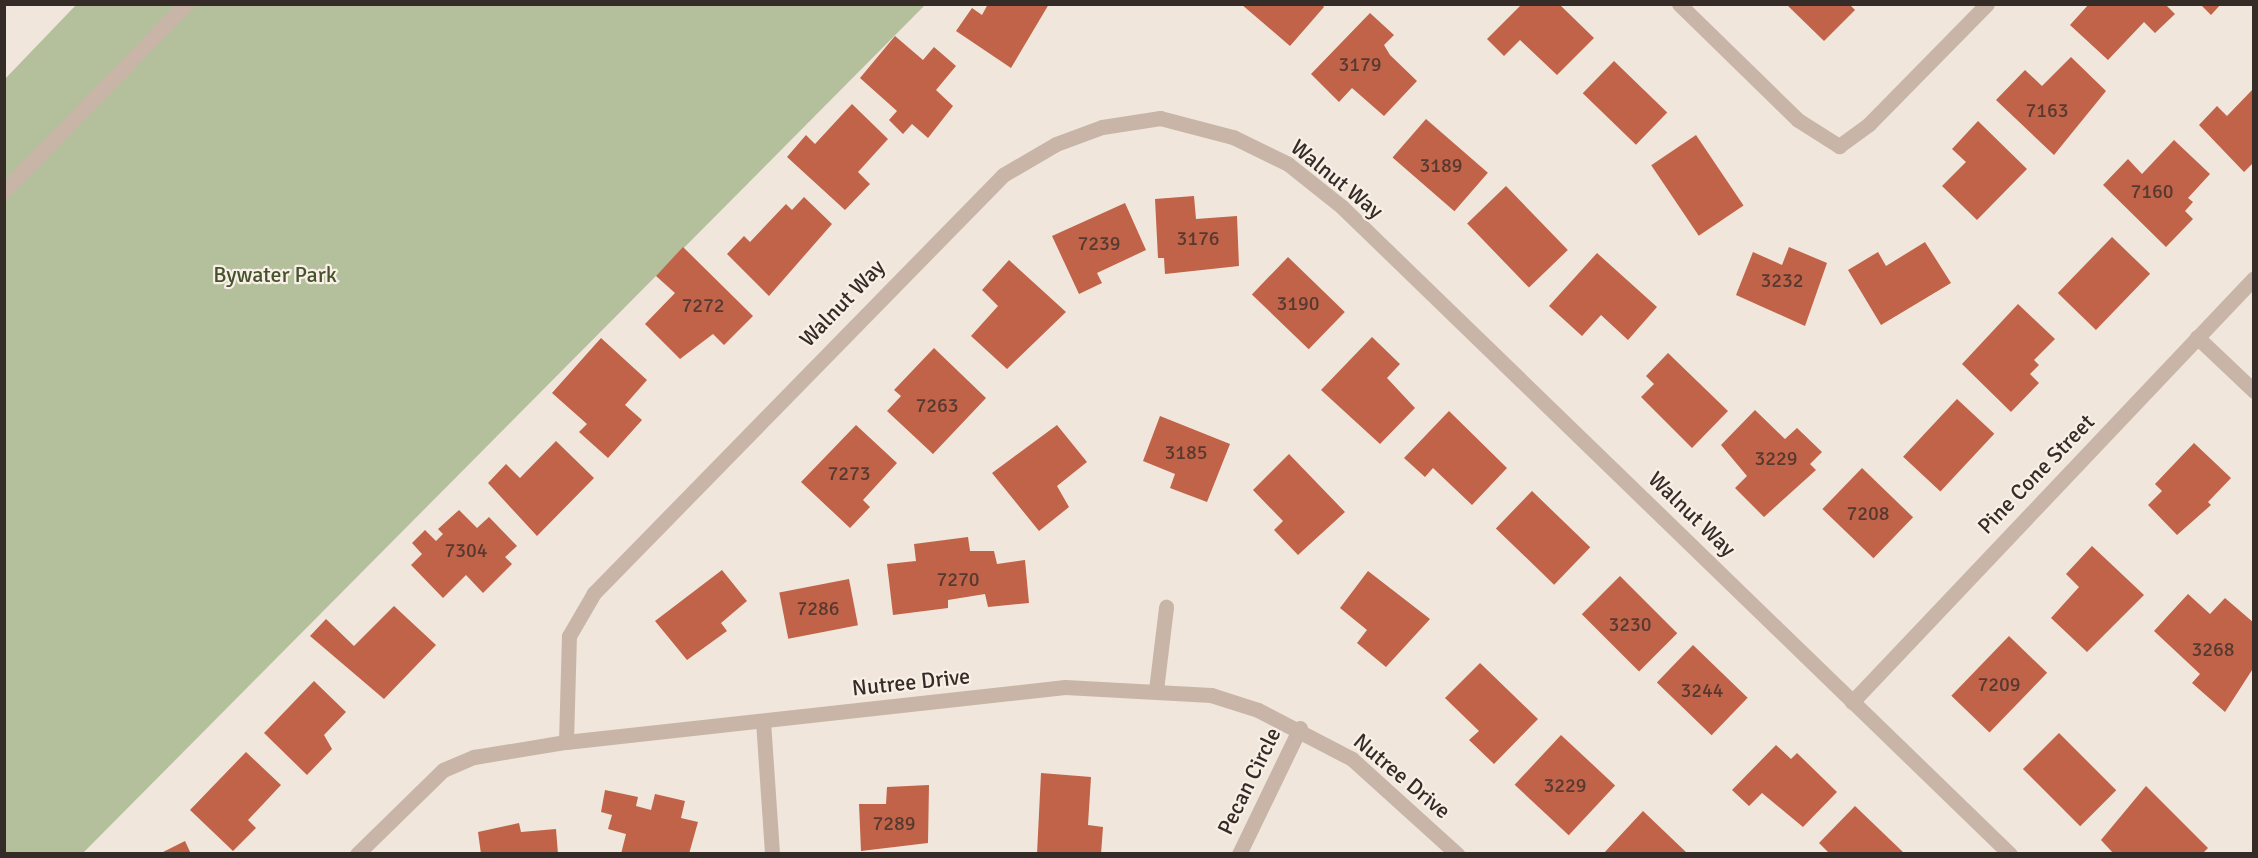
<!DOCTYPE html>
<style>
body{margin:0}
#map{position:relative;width:2258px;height:858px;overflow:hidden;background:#f0e6db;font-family:Signika,sans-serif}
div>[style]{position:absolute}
.green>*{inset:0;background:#b4bf9b}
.building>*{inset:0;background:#c06349;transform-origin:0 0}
.lane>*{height:15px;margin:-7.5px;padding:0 7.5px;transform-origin:7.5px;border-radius:7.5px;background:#c8b5a7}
.street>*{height:15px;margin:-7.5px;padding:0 7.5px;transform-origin:7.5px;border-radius:7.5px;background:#c8b5a7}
span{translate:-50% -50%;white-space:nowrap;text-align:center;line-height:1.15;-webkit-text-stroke:4.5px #f8f0e7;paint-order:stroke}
.number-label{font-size:20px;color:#583930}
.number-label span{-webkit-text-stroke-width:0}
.street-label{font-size:22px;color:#352b27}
.park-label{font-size:22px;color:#45522c}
.frame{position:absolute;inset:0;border:6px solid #352b27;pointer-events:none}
</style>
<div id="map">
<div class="green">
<div style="clip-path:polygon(76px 5px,925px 5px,83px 853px,5px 853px,4px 80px)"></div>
</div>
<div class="building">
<div style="clip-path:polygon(988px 4px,1049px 4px,1011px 68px,956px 31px,972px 8px,982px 15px)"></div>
<div style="clip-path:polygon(1241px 4px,1321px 4px,1324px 7px,1290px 46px)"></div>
<div style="clip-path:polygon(1522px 4px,1559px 4px,1594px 38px,1557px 75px,1520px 40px,1504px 56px,1487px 39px)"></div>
<div style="clip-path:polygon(1786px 4px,1849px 4px,1855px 10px,1824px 41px)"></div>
<div style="clip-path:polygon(2089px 4px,2165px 4px,2175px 14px,2155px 33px,2144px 22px,2108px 60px,2070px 25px)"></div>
<div style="clip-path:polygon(2200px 4px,2221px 4px,2211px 15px)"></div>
<div style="clip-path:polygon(1370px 13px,1394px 35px,1384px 45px,1390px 55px,1417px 81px,1384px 116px,1352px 88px,1339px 102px,1311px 74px)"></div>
<div style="clip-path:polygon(895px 36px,923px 60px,934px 47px,956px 66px,936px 90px,953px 106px,928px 138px,912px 124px,903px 134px,889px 120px,897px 111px,860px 78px)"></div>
<div style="clip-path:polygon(2071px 57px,2106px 91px,2054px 155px,1996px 100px,2025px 70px,2042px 86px)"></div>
<div style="left:1614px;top:61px;width:74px;height:45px;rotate:44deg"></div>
<div style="clip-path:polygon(2254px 88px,2254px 162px,2244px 172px,2199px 125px,2217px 106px,2227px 116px)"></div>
<div style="clip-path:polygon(852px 104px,888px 139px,858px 172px,870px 184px,845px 210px,787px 157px,806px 135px,815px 144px)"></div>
<div style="left:1426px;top:119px;width:82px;height:51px;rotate:41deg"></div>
<div style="clip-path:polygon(1978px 121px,2027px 169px,1977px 220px,1942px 186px,1966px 162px,1952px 149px)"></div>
<div style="left:1696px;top:135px;width:85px;height:54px;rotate:56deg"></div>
<div style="clip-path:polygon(2174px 140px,2210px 174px,2188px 198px,2193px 202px,2185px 211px,2193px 219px,2166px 247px,2103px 185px,2128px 159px,2142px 174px)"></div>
<div style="left:1506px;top:186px;width:89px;height:54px;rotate:46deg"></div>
<div style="clip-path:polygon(1194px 196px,1196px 219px,1237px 216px,1239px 266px,1165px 274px,1164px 258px,1158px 258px,1155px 199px)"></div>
<div style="clip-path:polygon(804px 197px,832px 224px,769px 296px,727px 254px,744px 236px,750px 242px,786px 204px,792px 210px)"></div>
<div style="clip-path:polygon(1125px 203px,1146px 250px,1097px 273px,1102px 283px,1079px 294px,1052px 236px)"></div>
<div style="left:2112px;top:237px;width:53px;height:78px;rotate:44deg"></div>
<div style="clip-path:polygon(1925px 242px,1951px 283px,1881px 325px,1848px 270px,1878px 252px,1886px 266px)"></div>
<div style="clip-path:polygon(683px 247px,753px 316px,724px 345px,713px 334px,680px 359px,645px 324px,675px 293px,656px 276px)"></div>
<div style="clip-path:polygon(1789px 247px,1827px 263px,1805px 326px,1736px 295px,1753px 252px,1782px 265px)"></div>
<div style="clip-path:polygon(1597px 253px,1657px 307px,1628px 340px,1601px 315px,1582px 336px,1549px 306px)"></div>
<div style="left:1288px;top:257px;width:79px;height:52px;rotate:44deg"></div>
<div style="clip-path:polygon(1009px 260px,1066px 312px,1007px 369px,971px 336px,998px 306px,982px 290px)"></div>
<div style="clip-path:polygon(2018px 304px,2055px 339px,2034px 360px,2039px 365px,2030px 374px,2039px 383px,2011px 412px,1962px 364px)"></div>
<div style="clip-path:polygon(1372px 337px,1400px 364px,1387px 378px,1415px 408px,1380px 444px,1321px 390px)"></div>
<div style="clip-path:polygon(601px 338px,647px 380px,625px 405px,642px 420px,608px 458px,579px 432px,587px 424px,552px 393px)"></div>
<div style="clip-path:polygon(934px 348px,986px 398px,933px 454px,887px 411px,901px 396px,894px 390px)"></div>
<div style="clip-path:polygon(1668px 353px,1728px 411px,1692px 448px,1641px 397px,1654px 384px,1646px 376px)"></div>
<div style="left:1957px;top:399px;width:51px;height:79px;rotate:43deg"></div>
<div style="clip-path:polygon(1755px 410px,1785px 439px,1797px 428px,1822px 452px,1810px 464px,1816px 470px,1764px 517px,1735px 488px,1747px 476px,1721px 445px)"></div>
<div style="clip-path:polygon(1449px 411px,1507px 468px,1472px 505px,1433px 468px,1425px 477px,1404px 458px)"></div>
<div style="clip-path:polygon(1160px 416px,1230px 444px,1207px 502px,1170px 488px,1175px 474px,1143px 461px)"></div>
<div style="clip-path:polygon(856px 425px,897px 463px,863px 500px,870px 507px,850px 528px,801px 482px)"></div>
<div style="clip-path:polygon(1057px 425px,1087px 462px,1057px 486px,1069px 507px,1039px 531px,992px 473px)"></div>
<div style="clip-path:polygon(556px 441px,594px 478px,537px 536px,488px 483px,506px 464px,520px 478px)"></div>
<div style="clip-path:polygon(2194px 443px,2231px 478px,2208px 502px,2211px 505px,2177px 535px,2148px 505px,2162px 491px,2155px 484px)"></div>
<div style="clip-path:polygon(1289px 454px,1345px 512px,1298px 555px,1274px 530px,1283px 521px,1253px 490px)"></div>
<div style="left:1862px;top:468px;width:71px;height:57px;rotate:44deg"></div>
<div style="left:1532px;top:491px;width:81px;height:52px;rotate:44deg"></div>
<div style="clip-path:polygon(459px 510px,477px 528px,489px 517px,517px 546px,505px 557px,512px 564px,483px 593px,466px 575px,443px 598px,411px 565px,422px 554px,412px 543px,425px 530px,436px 541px,443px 534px,438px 529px)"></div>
<div style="clip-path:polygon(968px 537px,970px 551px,994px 551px,997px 564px,1025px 560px,1029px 603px,988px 607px,985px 594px,948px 600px,948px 608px,893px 615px,887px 564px,916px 561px,914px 544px)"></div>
<div style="clip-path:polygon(2092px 546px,2144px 595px,2087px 652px,2051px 618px,2079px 587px,2066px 574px)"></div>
<div style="clip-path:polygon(722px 570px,747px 601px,721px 623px,727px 631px,687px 660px,655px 621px)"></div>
<div style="clip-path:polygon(1368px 571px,1430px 619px,1386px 667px,1357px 643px,1367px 630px,1340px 608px)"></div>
<div style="left:1620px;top:576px;width:81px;height:54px;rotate:45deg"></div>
<div style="left:849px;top:579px;width:47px;height:71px;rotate:79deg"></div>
<div style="clip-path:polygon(2188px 594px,2210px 614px,2225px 598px,2254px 623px,2254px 667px,2225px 712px,2192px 683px,2200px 674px,2154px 631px)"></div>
<div style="clip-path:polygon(394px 606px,436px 645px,384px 699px,310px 636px,326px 619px,354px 646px)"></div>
<div style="left:2009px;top:636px;width:53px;height:83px;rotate:44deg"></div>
<div style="left:1693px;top:645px;width:76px;height:52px;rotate:44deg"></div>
<div style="clip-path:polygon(1480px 663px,1538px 719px,1494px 764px,1469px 740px,1479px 731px,1445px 698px)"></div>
<div style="clip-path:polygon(314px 681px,346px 712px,324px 735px,332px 749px,307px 775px,264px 733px)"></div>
<div style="left:2059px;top:733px;width:81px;height:51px;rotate:45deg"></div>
<div style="left:1561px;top:735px;width:74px;height:68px;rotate:43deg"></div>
<div style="clip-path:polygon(1776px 745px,1791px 759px,1797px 753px,1837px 792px,1803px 827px,1762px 793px,1749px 806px,1732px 790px)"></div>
<div style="clip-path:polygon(246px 752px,281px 785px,248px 820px,256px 828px,233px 851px,190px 810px)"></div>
<div style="clip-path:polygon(1041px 773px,1091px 777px,1088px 825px,1103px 827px,1101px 854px,1037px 854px)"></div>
<div style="clip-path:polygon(929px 785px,928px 843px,861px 851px,859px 804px,886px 804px,887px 787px)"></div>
<div style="clip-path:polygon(2146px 786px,2208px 848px,2202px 854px,2114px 854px,2101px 840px)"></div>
<div style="clip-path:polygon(605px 790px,638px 797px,636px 806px,651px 810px,655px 794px,685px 801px,681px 818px,698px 822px,689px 854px,621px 854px,626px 834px,608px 829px,612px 815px,601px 812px)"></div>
<div style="clip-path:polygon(1855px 806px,1905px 854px,1830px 854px,1819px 843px)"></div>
<div style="clip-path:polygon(1643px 811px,1688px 854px,1603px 854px)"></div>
<div style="clip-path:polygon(519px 823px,521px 832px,556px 829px,558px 854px,481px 854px,478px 832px)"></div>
<div style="clip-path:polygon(185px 841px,191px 854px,159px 854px)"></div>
</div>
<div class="lane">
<div style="left:4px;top:191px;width:261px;rotate:-45.8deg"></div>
<div style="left:1156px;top:690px;width:84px;rotate:-83.1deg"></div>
</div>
<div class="street">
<div style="left:1679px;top:4px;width:166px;rotate:44.3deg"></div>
<div style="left:1798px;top:120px;width:49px;rotate:32.4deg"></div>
<div style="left:1839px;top:146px;width:37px;rotate:-36deg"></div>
<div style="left:1869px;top:124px;width:168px;rotate:-45.5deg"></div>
<div style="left:2197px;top:337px;width:79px;rotate:43.5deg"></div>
<div style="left:1852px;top:702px;width:584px;rotate:-46.53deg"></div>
<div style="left:763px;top:721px;width:133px;rotate:86.1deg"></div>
<div style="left:566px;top:742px;width:106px;rotate:-88.4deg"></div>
<div style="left:569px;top:636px;width:50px;rotate:-59.8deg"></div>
<div style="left:594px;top:593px;width:585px;rotate:-45.62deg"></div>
<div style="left:1003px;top:175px;width:61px;rotate:-30.3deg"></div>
<div style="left:1056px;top:144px;width:49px;rotate:-20.3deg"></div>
<div style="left:1102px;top:127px;width:59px;rotate:-8.8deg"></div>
<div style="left:1160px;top:118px;width:75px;rotate:14.6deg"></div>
<div style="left:1233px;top:137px;width:61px;rotate:26.1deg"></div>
<div style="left:1288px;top:164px;width:69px;rotate:38.5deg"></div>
<div style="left:1342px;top:207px;width:930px;rotate:44.09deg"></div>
<div style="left:357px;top:854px;width:120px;rotate:-44.3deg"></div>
<div style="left:443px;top:770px;width:34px;rotate:-23deg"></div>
<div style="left:474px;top:757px;width:93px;rotate:-9.3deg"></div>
<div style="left:566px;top:742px;width:502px;rotate:-6.29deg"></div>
<div style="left:1065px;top:687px;width:146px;rotate:3.1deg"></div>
<div style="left:1211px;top:695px;width:49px;rotate:17.7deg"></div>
<div style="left:1258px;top:710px;width:106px;rotate:27.5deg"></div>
<div style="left:1352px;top:759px;width:142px;rotate:42.1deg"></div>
<div style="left:1239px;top:854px;width:140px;rotate:-64.2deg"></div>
</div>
<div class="number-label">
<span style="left:1360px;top:64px">3179</span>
<span style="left:2047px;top:110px">7163</span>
<span style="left:1441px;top:165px">3189</span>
<span style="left:2152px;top:191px">7160</span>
<span style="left:1198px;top:238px">3176</span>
<span style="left:1099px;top:243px">7239</span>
<span style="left:1782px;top:280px">3232</span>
<span style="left:1298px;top:303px">3190</span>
<span style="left:703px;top:305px">7272</span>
<span style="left:937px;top:405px">7263</span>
<span style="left:1186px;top:452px">3185</span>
<span style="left:1776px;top:458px">3229</span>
<span style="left:849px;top:473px">7273</span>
<span style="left:1868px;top:513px">7208</span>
<span style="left:466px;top:550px">7304</span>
<span style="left:958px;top:579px">7270</span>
<span style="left:818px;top:608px">7286</span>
<span style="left:1630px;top:624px">3230</span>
<span style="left:2213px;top:649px">3268</span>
<span style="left:1999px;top:684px">7209</span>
<span style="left:1702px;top:690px">3244</span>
<span style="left:1565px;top:785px">3229</span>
<span style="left:894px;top:823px">7289</span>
</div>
<div class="street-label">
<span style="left:1337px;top:179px;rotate:39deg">Walnut Way</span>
<span style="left:842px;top:303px;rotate:-46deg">Walnut Way</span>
<span style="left:2036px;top:474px;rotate:-46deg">Pine Cone Street</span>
<span style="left:1692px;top:514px;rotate:44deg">Walnut Way</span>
<span style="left:911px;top:682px;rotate:-6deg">Nutree Drive</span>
<span style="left:1402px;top:776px;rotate:40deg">Nutree Drive</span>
<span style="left:1249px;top:781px;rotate:-64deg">Pecan Circle</span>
</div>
<div class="park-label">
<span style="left:275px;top:275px">Bywater Park</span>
</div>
<div class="frame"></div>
</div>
